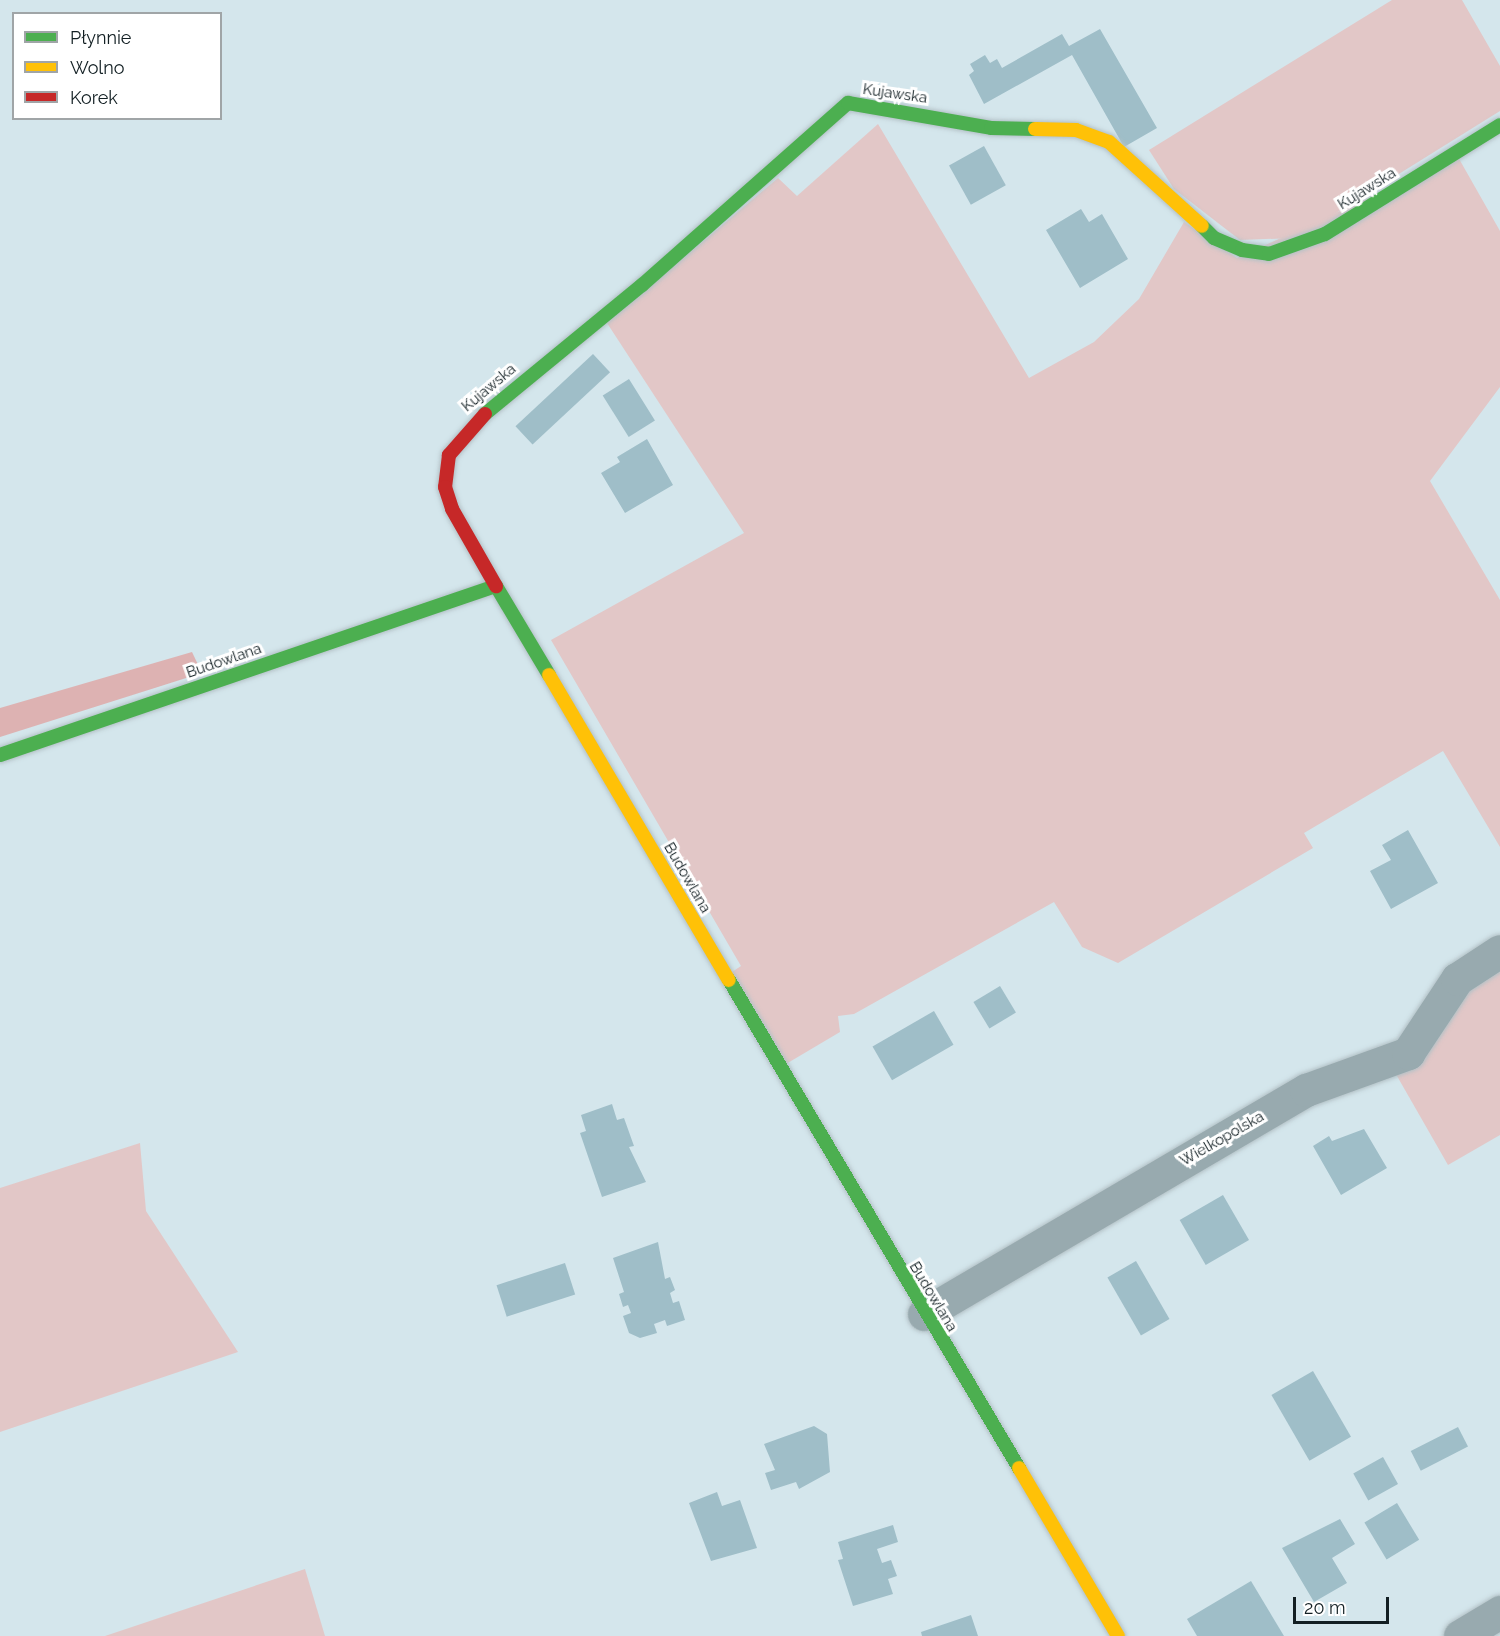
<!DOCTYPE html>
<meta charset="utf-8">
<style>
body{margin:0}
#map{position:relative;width:1500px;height:1636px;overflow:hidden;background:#d4e6ec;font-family:Raleway,sans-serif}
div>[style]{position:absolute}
.green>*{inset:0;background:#e2c7c7}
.forest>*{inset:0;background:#ddb2b2}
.building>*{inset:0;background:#9fbec8;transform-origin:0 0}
.roads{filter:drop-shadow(0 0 2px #b3c1c6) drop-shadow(0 0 2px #b3c1c6)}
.street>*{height:33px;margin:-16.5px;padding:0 16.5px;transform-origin:16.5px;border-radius:16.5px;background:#98aaaf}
.fast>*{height:14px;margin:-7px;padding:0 7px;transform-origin:7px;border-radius:7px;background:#4caf50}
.slow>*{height:14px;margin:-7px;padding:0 7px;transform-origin:7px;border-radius:7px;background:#ffc107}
.jam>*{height:14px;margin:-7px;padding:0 7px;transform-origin:7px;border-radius:7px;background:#c62828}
span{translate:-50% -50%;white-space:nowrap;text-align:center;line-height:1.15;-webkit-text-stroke:6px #fff;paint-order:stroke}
.street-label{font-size:15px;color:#121f23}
.legend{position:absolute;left:12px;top:12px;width:210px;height:108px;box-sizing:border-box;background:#fff;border:2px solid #a0a5a7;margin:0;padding:8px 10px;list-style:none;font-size:18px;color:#121f23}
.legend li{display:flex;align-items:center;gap:12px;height:30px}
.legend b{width:30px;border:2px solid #a0a5a7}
.scale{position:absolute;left:1293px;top:1597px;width:96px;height:27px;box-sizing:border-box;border:3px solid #121f23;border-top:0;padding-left:8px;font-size:18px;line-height:21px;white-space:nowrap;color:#121f23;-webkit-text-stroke:4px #fff;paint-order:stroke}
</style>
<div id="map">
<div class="green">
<div style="clip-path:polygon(1392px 0,1462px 0,1500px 66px,1500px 111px,1296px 238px,1240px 240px,1174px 189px,1149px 150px)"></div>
<div style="clip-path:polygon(878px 124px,1029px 378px,1094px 342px,1139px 299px,1184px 222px,1237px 258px,1458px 157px,1500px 231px,1500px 387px,1430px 481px,1500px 600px,1500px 847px,1443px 751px,1304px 833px,1313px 848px,1118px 963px,1082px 947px,1054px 902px,854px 1014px,838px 1016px,840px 1032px,786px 1064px,732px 972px,741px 966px,551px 640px,744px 533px,607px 323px,778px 178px,797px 196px)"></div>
<div style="clip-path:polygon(1500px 961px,1500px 1135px,1448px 1165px,1393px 1069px,1446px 1007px)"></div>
<div style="clip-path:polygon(140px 1143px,146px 1211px,238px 1352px,0 1432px,0 1188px)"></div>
<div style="clip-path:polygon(305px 1569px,325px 1636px,105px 1636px)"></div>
</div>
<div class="forest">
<div style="clip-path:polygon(192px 652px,202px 673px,0 737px,0 708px)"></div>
</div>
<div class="building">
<div style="clip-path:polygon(1100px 29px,1157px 128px,1124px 147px,1072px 55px,984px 104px,969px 75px,974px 71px,970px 64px,985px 55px,990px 63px,997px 59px,1002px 68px,1062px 34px,1069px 46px)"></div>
<div style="left:984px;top:146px;width:45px;height:40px;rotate:61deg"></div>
<div style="clip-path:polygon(1081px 209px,1089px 222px,1102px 214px,1128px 259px,1080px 288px,1046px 230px)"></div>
<div style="left:593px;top:354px;width:25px;height:106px;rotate:47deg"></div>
<div style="left:629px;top:379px;width:49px;height:31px;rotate:58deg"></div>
<div style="clip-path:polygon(647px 439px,673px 485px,625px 513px,601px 473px,620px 462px,617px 457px)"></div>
<div style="clip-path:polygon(1408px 830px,1438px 883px,1391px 909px,1370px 871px,1391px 860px,1382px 845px)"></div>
<div style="left:1000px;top:986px;width:31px;height:31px;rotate:59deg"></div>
<div style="left:934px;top:1011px;width:39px;height:71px;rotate:60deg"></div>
<div style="clip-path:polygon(612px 1104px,617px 1120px,624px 1118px,634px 1146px,629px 1147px,646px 1182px,602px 1197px,580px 1133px,586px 1131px,581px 1115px)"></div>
<div style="clip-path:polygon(1364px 1129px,1387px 1168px,1341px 1195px,1313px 1146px,1329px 1136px,1332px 1141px)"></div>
<div style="left:1223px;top:1195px;width:52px;height:50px;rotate:60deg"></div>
<div style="clip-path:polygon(658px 1242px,665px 1279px,670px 1277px,675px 1290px,670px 1293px,673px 1303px,679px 1301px,685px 1320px,667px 1326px,665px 1320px,654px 1324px,657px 1333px,640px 1338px,629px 1333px,623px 1316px,631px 1313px,628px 1305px,623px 1307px,619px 1294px,624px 1292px,613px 1258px)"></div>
<div style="left:1136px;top:1261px;width:67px;height:33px;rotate:60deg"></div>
<div style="left:565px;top:1263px;width:33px;height:72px;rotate:72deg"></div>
<div style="left:1313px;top:1371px;width:76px;height:48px;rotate:60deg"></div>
<div style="clip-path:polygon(814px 1426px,827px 1434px,830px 1472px,799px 1489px,796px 1482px,771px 1490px,765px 1473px,775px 1470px,764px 1444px)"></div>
<div style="left:1458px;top:1427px;width:22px;height:53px;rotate:63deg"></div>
<div style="left:1383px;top:1457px;width:31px;height:34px;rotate:61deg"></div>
<div style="clip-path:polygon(717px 1492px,722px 1506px,740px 1500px,757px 1548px,711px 1561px,689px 1503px)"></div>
<div style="left:1397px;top:1503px;width:43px;height:38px;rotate:59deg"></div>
<div style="clip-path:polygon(1340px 1519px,1355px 1544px,1332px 1558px,1347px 1583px,1314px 1602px,1282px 1548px)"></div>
<div style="clip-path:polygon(893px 1525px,898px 1542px,877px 1549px,882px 1563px,891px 1560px,897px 1576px,888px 1579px,893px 1594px,853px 1606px,838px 1560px,843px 1559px,838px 1542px)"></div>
<div style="clip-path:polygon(1251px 1581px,1284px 1636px,1197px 1636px,1187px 1619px)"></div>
<div style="clip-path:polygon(971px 1615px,978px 1636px,922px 1636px,921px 1632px)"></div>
</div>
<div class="roads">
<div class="street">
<div style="left:924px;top:1314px;width:443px;rotate:-30.4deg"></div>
<div style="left:1306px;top:1090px;width:109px;rotate:-19.9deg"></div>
<div style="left:1408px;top:1053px;width:89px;rotate:-56.5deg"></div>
<div style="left:1457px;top:979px;width:51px;rotate:-33.1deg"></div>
<div style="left:1460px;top:1636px;width:47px;rotate:-31deg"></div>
</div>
<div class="fast">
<div style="left:1202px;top:226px;width:17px;rotate:45deg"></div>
<div style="left:1214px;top:238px;width:30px;rotate:23deg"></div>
<div style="left:1242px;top:250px;width:27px;rotate:8deg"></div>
<div style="left:1269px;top:254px;width:59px;rotate:-19.7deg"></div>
<div style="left:1325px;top:234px;width:206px;rotate:-31.9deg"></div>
<div style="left:485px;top:414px;width:203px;rotate:-39.4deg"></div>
<div style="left:642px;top:285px;width:275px;rotate:-41.5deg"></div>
<div style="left:848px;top:103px;width:145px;rotate:9.9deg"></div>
<div style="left:991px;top:128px;width:44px;rotate:1.3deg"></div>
<div style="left:0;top:755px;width:524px;rotate:-18.82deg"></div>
<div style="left:496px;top:586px;width:104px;rotate:59.2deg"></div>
<div style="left:729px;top:980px;width:568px;rotate:59.28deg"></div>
</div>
<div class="slow">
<div style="left:1035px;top:129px;width:41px;rotate:1.4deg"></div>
<div style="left:1076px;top:130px;width:35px;rotate:20deg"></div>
<div style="left:1109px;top:142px;width:125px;rotate:42.1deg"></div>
<div style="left:549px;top:675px;width:354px;rotate:59.5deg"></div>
<div style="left:1019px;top:1468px;width:195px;rotate:59.5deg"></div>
</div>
<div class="jam">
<div style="left:485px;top:414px;width:55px;rotate:131.3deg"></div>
<div style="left:449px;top:455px;width:32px;rotate:97deg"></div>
<div style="left:445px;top:487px;width:23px;rotate:72deg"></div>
<div style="left:452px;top:509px;width:89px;rotate:60.3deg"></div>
</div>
</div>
<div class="street-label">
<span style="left:895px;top:94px;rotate:8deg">Kujawska</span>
<span style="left:1367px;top:189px;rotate:-32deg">Kujawska</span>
<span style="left:489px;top:388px;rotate:-40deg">Kujawska</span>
<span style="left:224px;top:661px;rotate:-19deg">Budowlana</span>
<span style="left:687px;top:878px;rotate:60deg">Budowlana</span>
<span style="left:1222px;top:1139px;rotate:-30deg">Wielkopolska</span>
<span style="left:933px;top:1297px;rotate:59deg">Budowlana</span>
</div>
<ul class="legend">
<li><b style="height:8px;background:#4caf50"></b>Płynnie</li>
<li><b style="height:8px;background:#ffc107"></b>Wolno</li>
<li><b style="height:8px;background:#c62828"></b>Korek</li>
</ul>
<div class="scale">20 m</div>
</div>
